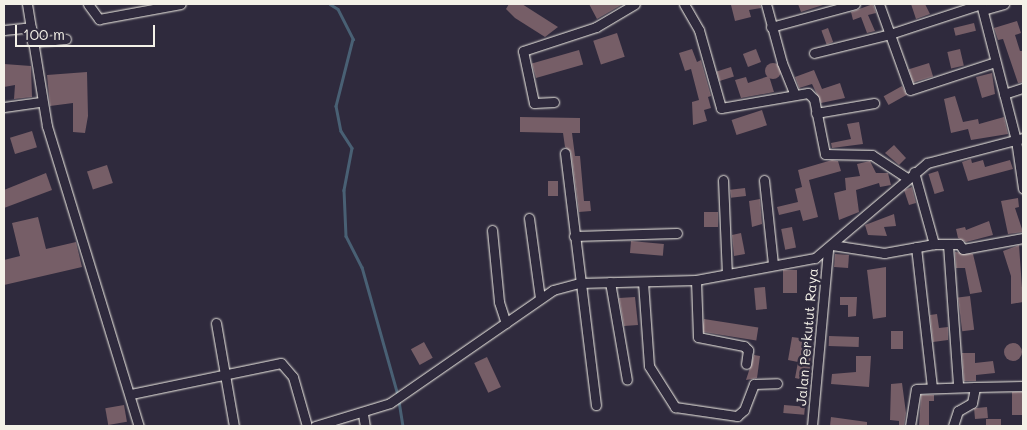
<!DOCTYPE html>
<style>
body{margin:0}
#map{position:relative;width:1027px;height:430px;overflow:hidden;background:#2f2a3d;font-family:Mali,sans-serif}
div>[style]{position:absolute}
.stream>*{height:2.5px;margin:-1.25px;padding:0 1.25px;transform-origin:1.25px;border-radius:1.25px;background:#496074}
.building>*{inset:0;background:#765e67;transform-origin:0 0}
.round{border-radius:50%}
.roads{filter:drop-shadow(0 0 1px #f4f1e8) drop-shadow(0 0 1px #f4f1e8)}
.minor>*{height:9px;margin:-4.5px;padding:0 4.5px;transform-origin:4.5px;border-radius:4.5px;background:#2f2a3d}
span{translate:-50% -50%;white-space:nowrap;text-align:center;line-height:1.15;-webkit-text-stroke:5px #2f2a3d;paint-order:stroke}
.street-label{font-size:14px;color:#f4f1e8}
.frame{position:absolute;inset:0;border:5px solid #f4f1e8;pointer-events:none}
.scale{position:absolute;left:15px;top:25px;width:140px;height:22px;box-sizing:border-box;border:2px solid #f4f1e8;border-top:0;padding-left:6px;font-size:15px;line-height:18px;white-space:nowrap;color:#f4f1e8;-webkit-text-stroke:4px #2f2a3d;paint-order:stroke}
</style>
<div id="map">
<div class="stream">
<div style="left:330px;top:4px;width:9px;rotate:32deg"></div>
<div style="left:338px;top:9px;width:34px;rotate:63deg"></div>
<div style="left:353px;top:39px;width:69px;rotate:104.2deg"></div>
<div style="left:336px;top:106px;width:25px;rotate:79deg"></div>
<div style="left:341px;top:131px;width:20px;rotate:57deg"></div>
<div style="left:352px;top:148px;width:43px;rotate:100.8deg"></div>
<div style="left:344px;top:190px;width:46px;rotate:87.5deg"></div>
<div style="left:346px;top:236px;width:35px;rotate:63deg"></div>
<div style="left:362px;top:267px;width:133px;rotate:74.3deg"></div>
<div style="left:399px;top:401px;width:25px;rotate:81deg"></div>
</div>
<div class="building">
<div style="clip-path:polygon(509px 4px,522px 4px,558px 27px,545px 37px,515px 18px,506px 9px)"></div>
<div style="clip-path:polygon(589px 4px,623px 4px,597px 19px)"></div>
<div style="clip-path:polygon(760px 4px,761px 8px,749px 10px,751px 17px,735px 21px,731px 5px)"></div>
<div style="clip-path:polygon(798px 4px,823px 4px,823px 5px,801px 12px)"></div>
<div style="clip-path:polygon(873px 4px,876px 13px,868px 15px,875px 31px,867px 33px,861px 17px,853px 20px,851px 12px)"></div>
<div style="clip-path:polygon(911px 4px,925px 4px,930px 14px,916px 19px)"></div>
<div style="clip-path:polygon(1017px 21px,1021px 33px,1015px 35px,1020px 51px,1023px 51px,1023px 82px,1018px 83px,1003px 39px,998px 40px,994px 28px)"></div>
<div style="left:974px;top:23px;width:8px;height:21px;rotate:76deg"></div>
<div style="left:828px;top:28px;width:15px;height:7px;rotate:70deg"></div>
<div style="left:617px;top:33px;width:25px;height:25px;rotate:72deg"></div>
<div style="clip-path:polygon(692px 49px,697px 62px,701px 60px,711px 96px,708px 97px,711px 108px,704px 110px,707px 121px,693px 125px,692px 102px,699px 100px,691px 69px,685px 71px,679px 53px)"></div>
<div style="left:756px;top:49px;width:14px;height:14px;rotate:69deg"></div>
<div style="left:960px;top:49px;width:17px;height:13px;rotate:77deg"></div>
<div style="left:579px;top:50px;width:15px;height:49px;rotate:74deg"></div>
<div style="left:929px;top:63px;width:14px;height:21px;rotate:73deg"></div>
<div class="round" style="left:765px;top:63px;width:16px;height:16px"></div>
<div style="clip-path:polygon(4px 64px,31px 66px,32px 97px,14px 99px,15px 85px,4px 87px)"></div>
<div style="left:731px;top:67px;width:10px;height:15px;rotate:73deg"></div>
<div style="clip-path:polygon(814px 70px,822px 89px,840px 83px,845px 98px,821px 103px,812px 84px,799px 88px,795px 77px)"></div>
<div style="clip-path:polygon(87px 72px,88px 116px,85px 133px,73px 132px,73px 103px,50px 106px,47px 75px)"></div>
<div style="clip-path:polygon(992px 73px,995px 94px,982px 98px,976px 77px)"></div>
<div style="clip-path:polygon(769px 76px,774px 92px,741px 98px,735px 80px,746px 77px,748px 83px)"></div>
<div style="left:902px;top:86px;width:10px;height:21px;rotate:61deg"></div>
<div style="clip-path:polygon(955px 96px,963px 122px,978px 119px,979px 124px,1004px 117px,1008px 134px,971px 140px,968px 129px,951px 133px,944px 99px)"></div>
<div style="left:762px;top:110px;width:16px;height:32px;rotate:72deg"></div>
<div style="clip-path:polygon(520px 117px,580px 118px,580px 133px,572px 133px,575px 156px,580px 156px,584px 201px,590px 201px,591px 211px,579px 212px,571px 152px,565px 147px,563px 133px,520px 132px)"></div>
<div style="clip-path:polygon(859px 122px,863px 144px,832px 148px,831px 143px,851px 139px,847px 124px)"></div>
<div style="left:32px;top:131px;width:17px;height:23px;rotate:73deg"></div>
<div style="clip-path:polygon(894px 145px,906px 158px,899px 165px,885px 153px)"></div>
<div style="clip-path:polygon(971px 159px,972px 163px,983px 160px,985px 167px,1010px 160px,1013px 169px,968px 181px,962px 162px)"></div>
<div style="clip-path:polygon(832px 160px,838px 161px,841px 171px,809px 180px,818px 217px,803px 221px,800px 210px,779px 215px,777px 207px,798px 202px,795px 189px,802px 187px,798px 170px)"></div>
<div style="clip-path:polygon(870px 161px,876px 173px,888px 173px,891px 185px,880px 187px,879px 183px,856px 190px,859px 212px,839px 220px,834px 193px,846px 190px,845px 178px,860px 176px,857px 164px)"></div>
<div style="left:107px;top:165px;width:19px;height:21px;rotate:72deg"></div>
<div style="left:938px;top:171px;width:21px;height:10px;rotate:73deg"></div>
<div style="clip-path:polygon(46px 173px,52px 190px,4px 208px,4px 190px)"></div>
<div style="left:548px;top:181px;width:10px;height:15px"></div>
<div style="clip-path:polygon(912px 187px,916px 203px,909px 205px,904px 190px)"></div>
<div style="left:745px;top:188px;width:8px;height:15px;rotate:83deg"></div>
<div style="clip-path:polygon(1018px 198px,1019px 207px,1015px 208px,1023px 232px,1008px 234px,1001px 201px)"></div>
<div style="clip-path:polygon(760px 199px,762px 224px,752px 227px,749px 201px)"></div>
<div style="left:704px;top:212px;width:14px;height:15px"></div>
<div style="clip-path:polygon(894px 214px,896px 226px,884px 227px,887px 236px,868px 235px,865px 225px)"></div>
<div style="clip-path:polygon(38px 217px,46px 249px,76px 242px,82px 267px,4px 285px,4px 260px,20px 256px,12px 223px)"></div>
<div style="clip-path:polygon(989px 221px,993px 235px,966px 242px,958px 238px,956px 229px,965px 227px,966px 230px)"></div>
<div style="left:792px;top:227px;width:21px;height:11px;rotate:79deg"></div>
<div style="clip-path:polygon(741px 233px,745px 254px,734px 256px,732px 235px)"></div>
<div style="left:631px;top:241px;width:33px;height:12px;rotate:5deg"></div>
<div style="clip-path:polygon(1019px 245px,1023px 302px,1011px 304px,1011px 276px,1003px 251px)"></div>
<div style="clip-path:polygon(955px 252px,973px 254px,982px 292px,970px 294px,965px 268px,956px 268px)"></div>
<div style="left:835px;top:254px;width:14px;height:13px;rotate:4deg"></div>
<div style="clip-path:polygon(886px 267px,886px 317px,873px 319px,867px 270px)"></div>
<div style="left:797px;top:270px;width:23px;height:14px;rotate:90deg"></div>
<div style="left:765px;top:287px;width:22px;height:11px;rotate:85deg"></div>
<div style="left:970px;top:296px;width:34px;height:12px;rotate:83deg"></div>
<div style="clip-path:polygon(635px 297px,638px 325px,624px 326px,619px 298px)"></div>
<div style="clip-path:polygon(840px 297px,857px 297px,856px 316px,848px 317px,848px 305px,840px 305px)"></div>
<div style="clip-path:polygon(937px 314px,939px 328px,948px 327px,948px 340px,933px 342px,930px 315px)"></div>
<div style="left:704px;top:319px;width:55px;height:13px;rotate:9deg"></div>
<div style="left:891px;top:331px;width:12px;height:18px"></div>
<div style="left:829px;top:336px;width:30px;height:10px;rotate:2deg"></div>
<div style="clip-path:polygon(792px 337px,807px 339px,805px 350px,811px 351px,809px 381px,795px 378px,798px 362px,788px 360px)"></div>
<div style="left:424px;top:342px;width:18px;height:15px;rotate:61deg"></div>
<div class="round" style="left:1004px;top:343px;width:18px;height:18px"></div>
<div style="clip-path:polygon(962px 353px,975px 353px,975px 363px,993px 361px,995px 373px,976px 375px,976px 381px,964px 381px)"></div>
<div style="clip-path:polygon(754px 355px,760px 356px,757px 378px,746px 380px)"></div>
<div style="clip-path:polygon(856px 356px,871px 356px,869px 387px,831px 384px,832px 374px,856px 372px)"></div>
<div style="left:487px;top:357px;width:33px;height:14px;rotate:65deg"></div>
<div style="clip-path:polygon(902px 383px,906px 413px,904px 426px,899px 426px,899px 421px,890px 420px,891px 384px)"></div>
<div style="left:1012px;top:392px;width:11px;height:23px"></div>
<div style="clip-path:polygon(921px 395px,934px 395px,934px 401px,929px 401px,929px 426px,919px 426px)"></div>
<div style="left:124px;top:405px;width:17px;height:19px;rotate:80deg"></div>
<div style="left:784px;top:405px;width:21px;height:8px;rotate:5deg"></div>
<div style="left:987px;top:407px;width:11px;height:13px;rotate:85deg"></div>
<div style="clip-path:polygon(831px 417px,867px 422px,867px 426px,830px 426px)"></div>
<div style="left:986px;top:419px;width:15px;height:7px"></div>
</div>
<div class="roads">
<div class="minor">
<div style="left:27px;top:4px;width:124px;rotate:80.7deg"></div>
<div style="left:47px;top:126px;width:314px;rotate:73deg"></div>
<div style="left:88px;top:4px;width:19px;rotate:54deg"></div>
<div style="left:99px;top:19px;width:83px;rotate:-10.4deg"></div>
<div style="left:684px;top:4px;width:30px;rotate:60deg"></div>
<div style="left:699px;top:30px;width:81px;rotate:74.2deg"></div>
<div style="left:721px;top:108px;width:88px;rotate:-9.8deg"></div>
<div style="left:808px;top:93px;width:8px;rotate:45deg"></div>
<div style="left:814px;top:99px;width:56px;rotate:78.7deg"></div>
<div style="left:825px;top:154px;width:47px;rotate:1.2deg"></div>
<div style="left:872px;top:155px;width:42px;rotate:33.3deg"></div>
<div style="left:766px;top:4px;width:61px;rotate:74.8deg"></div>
<div style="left:782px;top:63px;width:31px;rotate:68deg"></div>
<div style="left:879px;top:4px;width:91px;rotate:70.2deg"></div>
<div style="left:910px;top:90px;width:89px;rotate:-18.2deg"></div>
<div style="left:981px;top:4px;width:140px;rotate:75.6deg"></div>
<div style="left:1016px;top:140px;width:49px;rotate:81.7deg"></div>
<div style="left:983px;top:10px;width:22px;rotate:-16deg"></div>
<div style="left:771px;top:27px;width:87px;rotate:-15.3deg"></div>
<div style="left:4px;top:30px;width:27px;rotate:-6deg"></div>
<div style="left:32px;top:42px;width:34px;rotate:-5deg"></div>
<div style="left:814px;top:53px;width:78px;rotate:-14deg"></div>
<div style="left:890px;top:34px;width:96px;rotate:-18.2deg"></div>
<div style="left:1004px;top:94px;width:20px;rotate:-18deg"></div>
<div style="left:554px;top:102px;width:20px;rotate:177deg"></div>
<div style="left:534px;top:103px;width:53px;rotate:-101.9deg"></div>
<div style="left:523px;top:51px;width:77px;rotate:-18.2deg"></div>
<div style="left:596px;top:27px;width:45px;rotate:-30.5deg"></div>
<div style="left:4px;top:107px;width:37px;rotate:-8deg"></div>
<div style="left:816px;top:113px;width:59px;rotate:-9.8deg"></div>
<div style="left:565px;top:153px;width:254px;rotate:83deg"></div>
<div style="left:914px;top:172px;width:75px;rotate:74.5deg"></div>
<div style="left:723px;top:180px;width:94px;rotate:87.6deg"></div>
<div style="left:764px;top:180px;width:84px;rotate:83.9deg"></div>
<div style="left:529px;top:218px;width:81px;rotate:82.2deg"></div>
<div style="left:492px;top:230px;width:72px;rotate:84.4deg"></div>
<div style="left:499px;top:302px;width:22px;rotate:72deg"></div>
<div style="left:574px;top:236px;width:103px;rotate:-1.7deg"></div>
<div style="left:832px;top:245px;width:53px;rotate:8.7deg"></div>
<div style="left:884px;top:253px;width:51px;rotate:-10.2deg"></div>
<div style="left:934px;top:244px;width:25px"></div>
<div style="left:959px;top:244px;width:6px;rotate:51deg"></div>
<div style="left:963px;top:249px;width:61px;rotate:-10.4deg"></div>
<div style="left:948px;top:245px;width:141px;rotate:85.9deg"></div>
<div style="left:916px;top:247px;width:141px;rotate:83.5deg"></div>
<div style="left:696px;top:280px;width:57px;rotate:88deg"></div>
<div style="left:698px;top:337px;width:47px;rotate:11.1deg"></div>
<div style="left:744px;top:346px;width:6px;rotate:45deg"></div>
<div style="left:748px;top:350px;width:14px;rotate:98deg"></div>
<div style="left:610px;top:282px;width:99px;rotate:80.2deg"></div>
<div style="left:643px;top:282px;width:84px;rotate:85.9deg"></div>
<div style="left:649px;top:366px;width:49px;rotate:57.6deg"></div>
<div style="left:675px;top:407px;width:63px;rotate:8.3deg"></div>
<div style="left:737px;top:416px;width:9px;rotate:-41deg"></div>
<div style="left:744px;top:410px;width:28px;rotate:-69deg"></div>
<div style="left:754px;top:384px;width:23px;rotate:-2deg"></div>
<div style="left:216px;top:323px;width:105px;rotate:80.1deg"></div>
<div style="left:131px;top:394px;width:153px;rotate:-11.7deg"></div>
<div style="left:281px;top:363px;width:18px;rotate:49deg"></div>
<div style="left:293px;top:377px;width:51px;rotate:74.1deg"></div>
<div style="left:363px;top:414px;width:12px;rotate:81deg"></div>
<div style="left:315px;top:426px;width:78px;rotate:-17deg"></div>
<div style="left:390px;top:403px;width:198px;rotate:-34.7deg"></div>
<div style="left:553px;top:290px;width:27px;rotate:-15deg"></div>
<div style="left:579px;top:283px;width:117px;rotate:-1.5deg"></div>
<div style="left:696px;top:280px;width:121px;rotate:-10.5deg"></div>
<div style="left:815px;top:258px;width:147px;rotate:-40.3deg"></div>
<div style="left:927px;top:163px;width:99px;rotate:-14.6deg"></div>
<div style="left:812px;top:426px;width:178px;rotate:-84.8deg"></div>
<div style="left:910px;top:426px;width:37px;rotate:-81deg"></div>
<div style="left:916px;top:389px;width:59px;rotate:-1.9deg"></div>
<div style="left:953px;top:426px;width:16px;rotate:-72deg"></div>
<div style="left:958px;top:411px;width:16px;rotate:-30deg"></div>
<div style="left:972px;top:403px;width:16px;rotate:-79deg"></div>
<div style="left:975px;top:387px;width:48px;rotate:-1.2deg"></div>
</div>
</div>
<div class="street-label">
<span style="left:807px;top:337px;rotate:-85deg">Jalan Perkutut Raya</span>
</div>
<div class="frame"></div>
<div class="scale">100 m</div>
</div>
